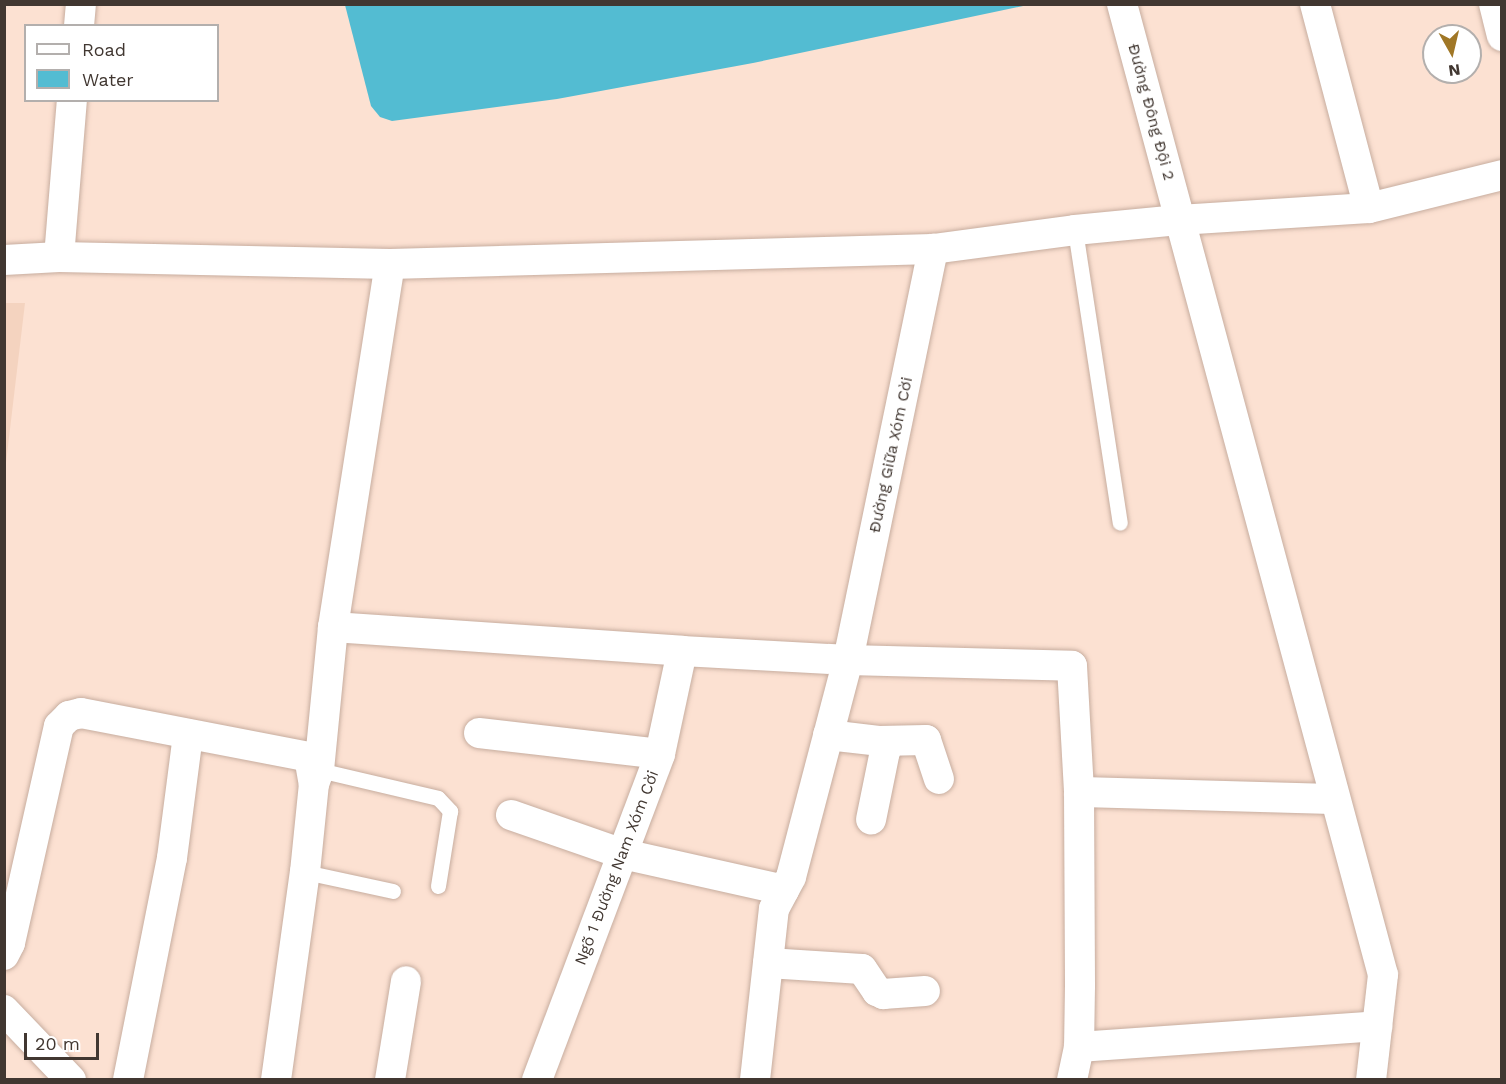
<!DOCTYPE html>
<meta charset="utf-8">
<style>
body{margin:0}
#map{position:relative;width:1506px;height:1084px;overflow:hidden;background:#fce1d2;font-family:"Work Sans",sans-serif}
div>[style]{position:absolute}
.built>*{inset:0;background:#f4d3bf}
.water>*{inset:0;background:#53bcd2}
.roads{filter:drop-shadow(0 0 2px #c7ad9f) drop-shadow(0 0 2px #c7ad9f)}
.lane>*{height:15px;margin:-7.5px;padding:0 7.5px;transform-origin:7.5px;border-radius:7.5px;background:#fff}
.street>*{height:30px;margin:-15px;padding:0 15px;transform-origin:15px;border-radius:15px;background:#fff}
span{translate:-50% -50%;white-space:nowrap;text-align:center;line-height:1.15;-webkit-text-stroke:4.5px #fff;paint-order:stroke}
.street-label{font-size:16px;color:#413731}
.frame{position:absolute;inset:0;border:6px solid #413731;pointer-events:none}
.legend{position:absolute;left:24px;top:24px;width:195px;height:78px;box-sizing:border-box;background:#fff;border:2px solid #b3afad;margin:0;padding:8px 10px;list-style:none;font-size:18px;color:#413731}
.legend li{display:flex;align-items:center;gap:12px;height:30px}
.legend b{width:30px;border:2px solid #b3afad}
.north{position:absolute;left:1422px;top:24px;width:60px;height:60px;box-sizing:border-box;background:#fff;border:2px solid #b3afad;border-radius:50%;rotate:172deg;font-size:16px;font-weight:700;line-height:24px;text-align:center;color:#413731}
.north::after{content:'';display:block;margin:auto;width:21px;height:27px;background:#a07726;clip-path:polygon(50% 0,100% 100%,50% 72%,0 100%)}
.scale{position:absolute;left:24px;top:1033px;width:75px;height:27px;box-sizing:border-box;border:3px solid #413731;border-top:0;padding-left:8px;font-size:18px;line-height:21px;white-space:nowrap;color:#413731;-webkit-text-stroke:4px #fff;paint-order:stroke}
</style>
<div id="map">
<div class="built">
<div style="clip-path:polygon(5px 303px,25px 303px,5px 471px,4px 303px)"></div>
</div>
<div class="water">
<div style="clip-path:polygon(345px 5px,345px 4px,1028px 5px,753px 63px,557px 99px,392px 121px,380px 117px,371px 106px)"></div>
</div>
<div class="roads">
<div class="lane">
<div style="left:1075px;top:230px;width:296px;rotate:81.3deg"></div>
<div style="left:319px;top:770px;width:122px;rotate:13.2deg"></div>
<div style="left:438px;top:798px;width:18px;rotate:47deg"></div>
<div style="left:450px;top:811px;width:76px;rotate:99.1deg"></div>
<div style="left:305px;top:872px;width:90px;rotate:12.2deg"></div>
</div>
<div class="street">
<div style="left:1122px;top:4px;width:1005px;rotate:74.95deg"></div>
<div style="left:1383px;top:975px;width:106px;rotate:96.5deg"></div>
<div style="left:1315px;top:4px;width:211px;rotate:75.2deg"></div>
<div style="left:1494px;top:4px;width:33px;rotate:76deg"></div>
<div style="left:79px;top:26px;width:22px;rotate:-85deg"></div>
<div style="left:59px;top:257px;width:158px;rotate:-85.3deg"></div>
<div style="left:4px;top:260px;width:55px;rotate:-3.1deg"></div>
<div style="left:59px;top:257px;width:331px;rotate:1.2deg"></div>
<div style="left:390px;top:264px;width:543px;rotate:-1.58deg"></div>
<div style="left:933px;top:249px;width:143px;rotate:-7.6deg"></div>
<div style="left:1075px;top:230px;width:104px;rotate:-5.5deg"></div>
<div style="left:1179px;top:220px;width:190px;rotate:-3.6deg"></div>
<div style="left:1369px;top:208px;width:137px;rotate:-13.9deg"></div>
<div style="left:333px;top:627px;width:350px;rotate:3.9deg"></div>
<div style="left:682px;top:651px;width:166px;rotate:3.1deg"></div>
<div style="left:848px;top:660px;width:224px;rotate:1.5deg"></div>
<div style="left:1072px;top:666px;width:126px;rotate:86.8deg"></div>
<div style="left:1079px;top:792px;width:194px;rotate:89.7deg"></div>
<div style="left:1080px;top:986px;width:61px;rotate:90.9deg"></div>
<div style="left:1079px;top:1047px;width:34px;rotate:102deg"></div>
<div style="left:479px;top:733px;width:182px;rotate:6.6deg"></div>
<div style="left:828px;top:735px;width:51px;rotate:6.7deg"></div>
<div style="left:879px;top:741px;width:12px;rotate:59deg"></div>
<div style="left:885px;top:751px;width:70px;rotate:101.5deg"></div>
<div style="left:879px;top:741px;width:47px;rotate:-1.2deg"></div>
<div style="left:926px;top:740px;width:41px;rotate:71.6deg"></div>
<div style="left:1079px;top:792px;width:256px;rotate:1.6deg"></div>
<div style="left:511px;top:815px;width:119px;rotate:19.2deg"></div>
<div style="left:623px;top:854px;width:165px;rotate:12.6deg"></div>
<div style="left:4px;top:955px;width:13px;rotate:-63deg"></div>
<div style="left:10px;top:943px;width:222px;rotate:-77.3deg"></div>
<div style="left:59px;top:726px;width:14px;rotate:-45deg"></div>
<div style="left:69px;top:716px;width:12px;rotate:-14deg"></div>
<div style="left:81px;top:713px;width:232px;rotate:10.9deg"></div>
<div style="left:309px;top:757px;width:27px;rotate:80deg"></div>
<div style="left:768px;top:963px;width:94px;rotate:3.7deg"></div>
<div style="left:862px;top:969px;width:27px;rotate:56deg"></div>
<div style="left:877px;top:991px;width:7px;rotate:27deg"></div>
<div style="left:883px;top:994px;width:42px;rotate:-4.1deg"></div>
<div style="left:4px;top:1010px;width:97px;rotate:46.3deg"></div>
<div style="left:1079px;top:1047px;width:299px;rotate:-4deg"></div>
<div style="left:128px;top:1080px;width:226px;rotate:-78.8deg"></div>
<div style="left:172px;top:858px;width:125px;rotate:-82.6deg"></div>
<div style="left:276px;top:1080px;width:210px;rotate:-82.1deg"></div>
<div style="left:305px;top:872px;width:88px;rotate:-84.2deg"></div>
<div style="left:314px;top:784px;width:15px;rotate:-70deg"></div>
<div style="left:319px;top:770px;width:144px;rotate:-84.4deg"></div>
<div style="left:333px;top:627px;width:367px;rotate:-81.1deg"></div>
<div style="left:390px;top:1080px;width:100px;rotate:-80.8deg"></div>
<div style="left:537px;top:1080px;width:348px;rotate:-69.3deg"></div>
<div style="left:660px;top:754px;width:105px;rotate:-77.9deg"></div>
<div style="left:755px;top:1080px;width:172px;rotate:-83.7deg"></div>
<div style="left:774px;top:909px;width:36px;rotate:-62deg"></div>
<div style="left:791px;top:877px;width:224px;rotate:-75.3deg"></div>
<div style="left:848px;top:660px;width:420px;rotate:-78.3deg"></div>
</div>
</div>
<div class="street-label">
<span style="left:1151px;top:112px;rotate:75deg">Đường Đông Đội 2</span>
<span style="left:891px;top:455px;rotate:-78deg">Đường Giữa Xóm Cời</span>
<span style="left:617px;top:868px;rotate:-69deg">Ngõ 1 Đường Nam Xóm Cời</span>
</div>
<div class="frame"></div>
<ul class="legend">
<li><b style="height:8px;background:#fff"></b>Road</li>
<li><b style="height:16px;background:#53bcd2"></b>Water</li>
</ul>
<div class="north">N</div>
<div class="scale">20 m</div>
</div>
